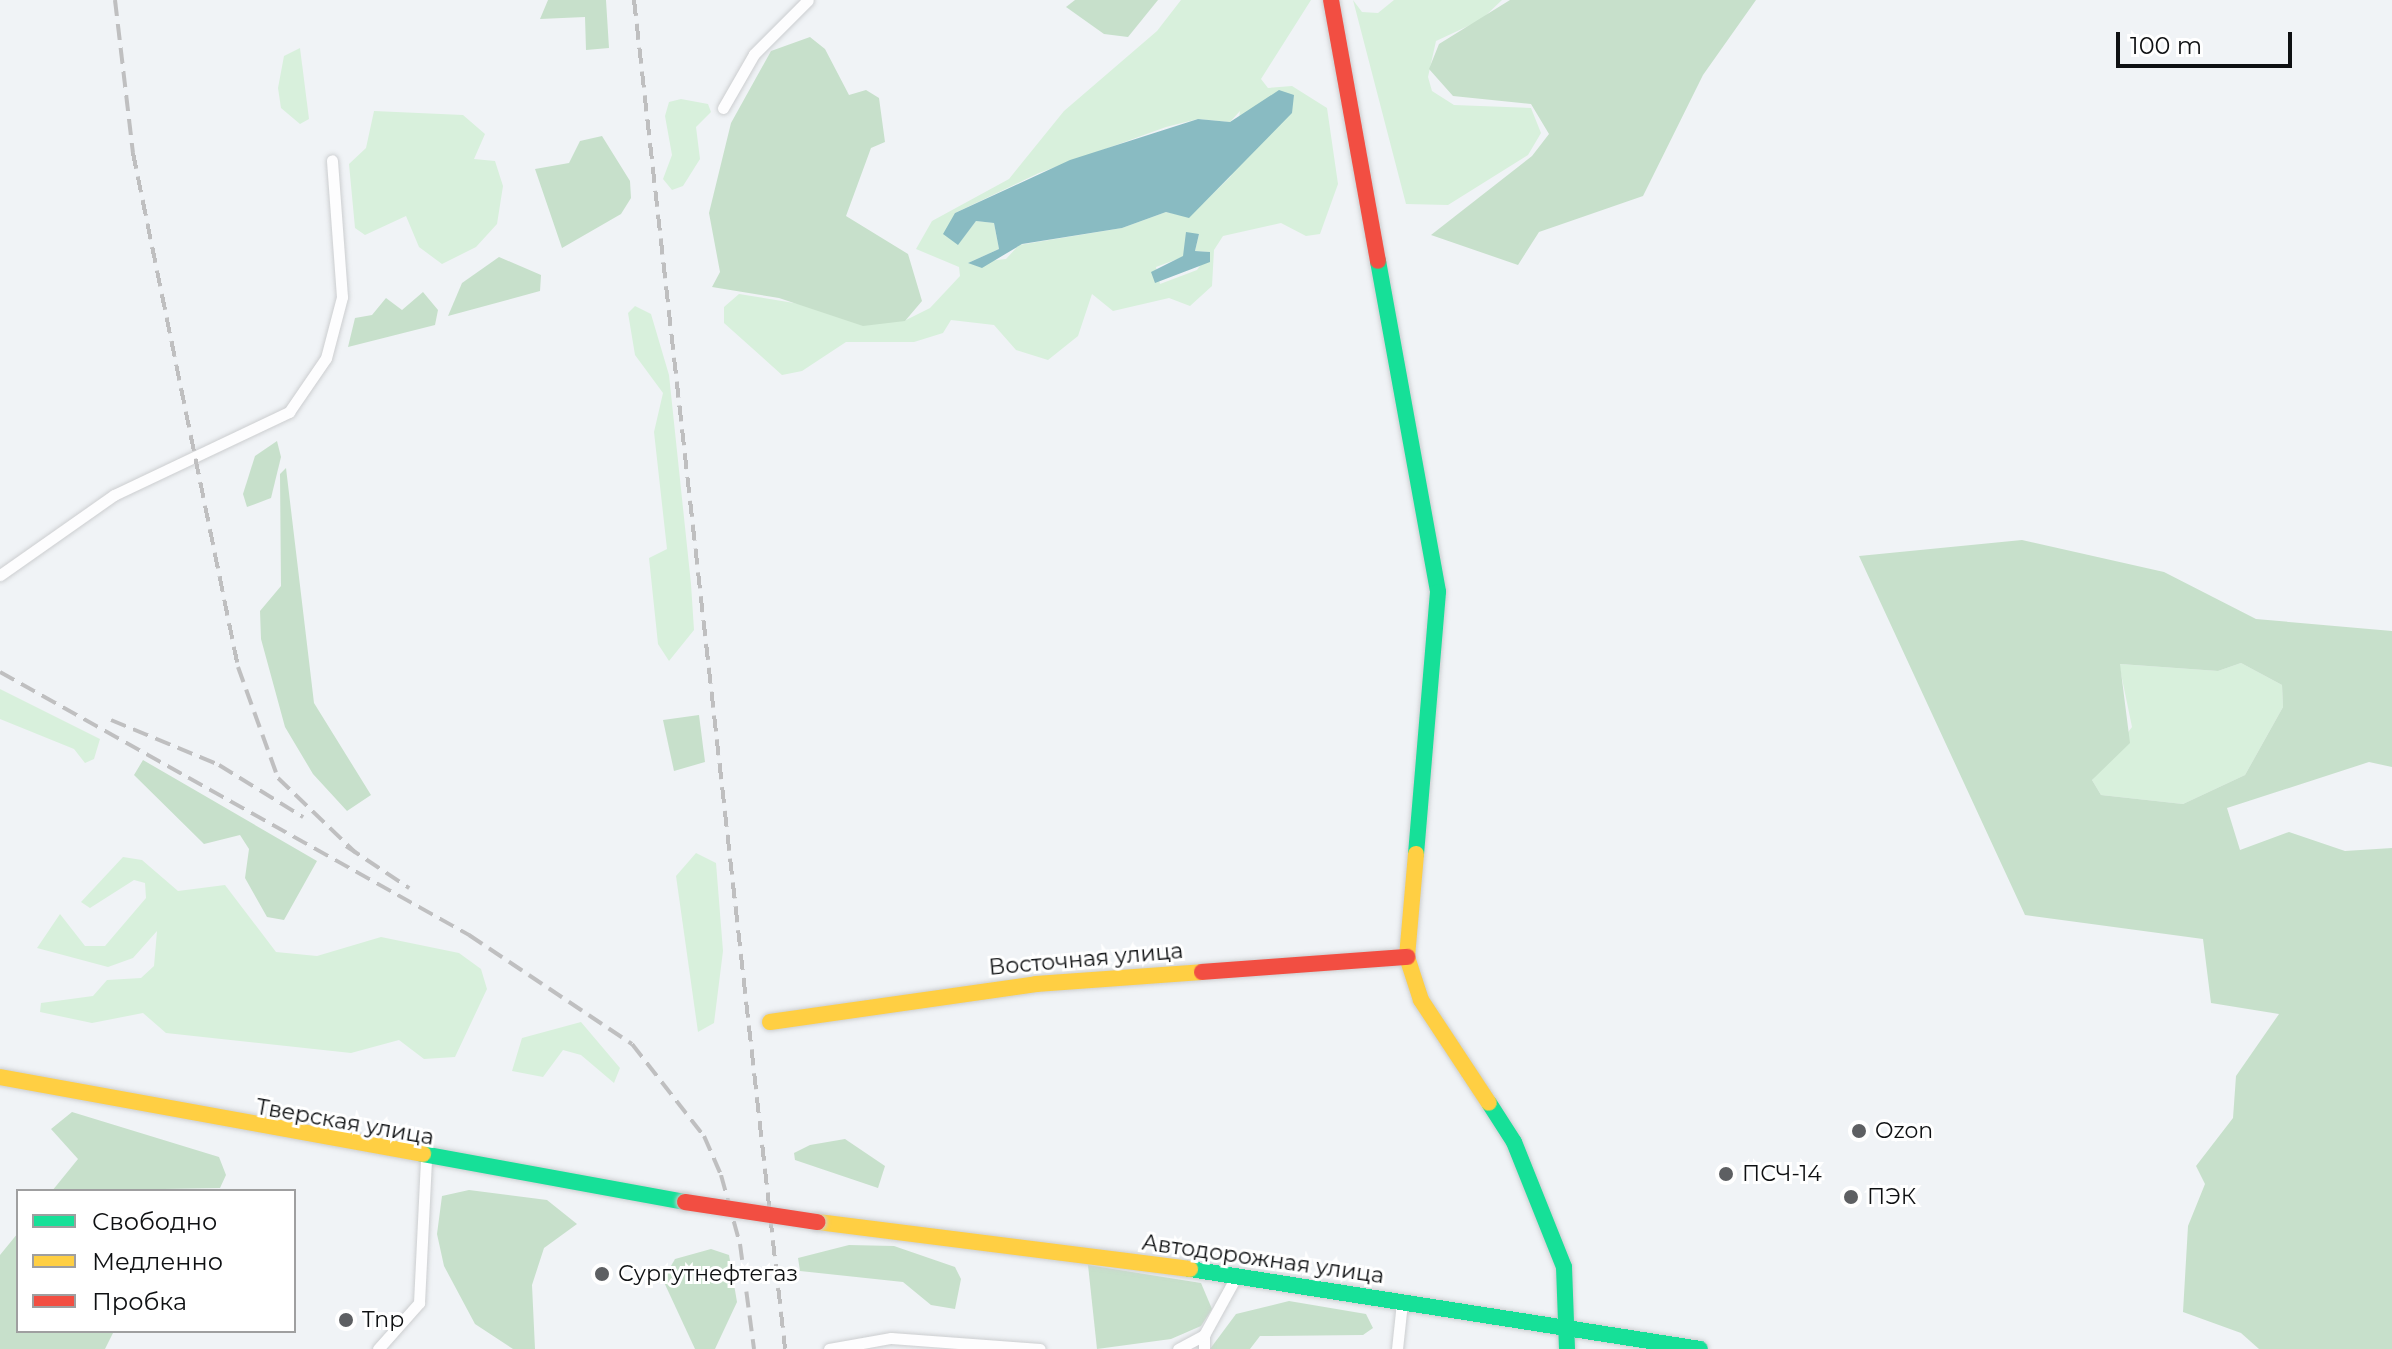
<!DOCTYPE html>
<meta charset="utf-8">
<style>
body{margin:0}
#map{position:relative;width:2392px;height:1349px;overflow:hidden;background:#f0f3f6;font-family:Montserrat,sans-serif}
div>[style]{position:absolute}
.green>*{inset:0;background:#d8f0dc}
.forest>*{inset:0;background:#c7e0cb}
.water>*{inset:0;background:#89bbc2}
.roads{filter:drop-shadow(0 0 2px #ccced0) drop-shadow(0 0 2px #ccced0)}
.street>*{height:11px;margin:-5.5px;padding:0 5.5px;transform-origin:5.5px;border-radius:5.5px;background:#fdfdfe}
.fast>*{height:16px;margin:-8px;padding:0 8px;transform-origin:8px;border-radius:8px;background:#16e098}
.slow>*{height:16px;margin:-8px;padding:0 8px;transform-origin:8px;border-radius:8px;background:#ffcf43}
.jam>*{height:16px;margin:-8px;padding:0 8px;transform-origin:8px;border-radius:8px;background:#f24e42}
.rail>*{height:4px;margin-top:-2px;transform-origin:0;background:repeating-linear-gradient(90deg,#bfbfc0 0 16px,transparent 0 24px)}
.bridges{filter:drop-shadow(0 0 2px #ccced0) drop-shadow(0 0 2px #ccced0)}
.jam-bridge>*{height:16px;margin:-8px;padding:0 8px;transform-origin:8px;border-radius:8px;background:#f24e42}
.dots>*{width:22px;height:22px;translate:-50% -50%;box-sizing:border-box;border:4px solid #fff;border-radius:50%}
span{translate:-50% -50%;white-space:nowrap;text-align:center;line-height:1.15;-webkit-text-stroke:6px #fff;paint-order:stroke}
.street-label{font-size:22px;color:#0e1012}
.poi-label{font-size:22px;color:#0e1012}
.left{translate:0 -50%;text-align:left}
.legend{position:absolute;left:16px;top:1189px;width:280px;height:144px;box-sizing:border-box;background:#fff;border:2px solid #9f9fa0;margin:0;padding:10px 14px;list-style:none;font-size:24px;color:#0e1012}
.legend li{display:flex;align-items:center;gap:16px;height:40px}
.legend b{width:40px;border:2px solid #9f9fa0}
.scale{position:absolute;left:2116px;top:32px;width:176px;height:36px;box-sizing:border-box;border:4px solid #0e1012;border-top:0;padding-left:10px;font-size:24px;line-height:28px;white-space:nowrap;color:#0e1012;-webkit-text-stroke:6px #fff;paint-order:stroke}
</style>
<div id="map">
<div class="green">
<div style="clip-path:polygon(evenodd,1181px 0,1311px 0,1261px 79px,1268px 88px,1292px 86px,1327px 108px,1338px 184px,1320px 234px,1306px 236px,1281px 223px,1223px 236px,1214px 250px,1212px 286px,1190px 306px,1169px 298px,1113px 311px,1092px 294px,1078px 336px,1048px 360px,1016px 350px,994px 325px,951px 320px,943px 333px,914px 342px,846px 342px,802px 371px,782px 375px,724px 323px,724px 307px,739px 294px,904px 321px,930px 308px,960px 276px,959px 267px,916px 249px,932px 221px,1009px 179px,1064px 111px,1157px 31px,1181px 0,1240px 111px,1231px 176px,1189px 217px,1166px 212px,1122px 228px,1019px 245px,1006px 259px,968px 263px,999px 249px,994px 223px,976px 221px,958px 244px,953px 239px,955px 213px,1039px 173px,1166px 127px,1198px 119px,1230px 122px,1240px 111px,1181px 0,1199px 234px,1195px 251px,1210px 252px,1197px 270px,1160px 284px,1156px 267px,1183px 257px,1188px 239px,1199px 234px)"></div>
<div style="clip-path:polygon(1353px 0,1362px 12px,1378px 13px,1394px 0,1502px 0,1481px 20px,1436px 41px,1428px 77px,1432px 91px,1454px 105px,1531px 108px,1541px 133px,1528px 155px,1448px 205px,1406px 204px)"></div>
<div style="clip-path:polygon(300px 48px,309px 119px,300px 124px,281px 108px,278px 88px,284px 56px)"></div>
<div style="clip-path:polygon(681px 99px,708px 104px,711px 112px,696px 127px,700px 159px,683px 186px,672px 190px,663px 179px,672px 155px,665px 116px,669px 102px)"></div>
<div style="clip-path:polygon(374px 111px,463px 115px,485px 134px,474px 159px,495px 161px,503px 186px,497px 224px,476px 247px,442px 264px,419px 247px,406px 216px,365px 235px,355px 228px,349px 164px,366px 148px)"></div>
<div style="clip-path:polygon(635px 306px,651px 314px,669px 375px,691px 584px,694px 630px,669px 661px,658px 644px,649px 558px,667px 549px,654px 432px,663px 393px,635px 355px,628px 313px)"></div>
<div style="clip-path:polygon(2241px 663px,2282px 685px,2283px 707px,2245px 775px,2183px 804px,2101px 795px,2092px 780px,2132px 727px,2119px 664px,2218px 671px)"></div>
<div style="clip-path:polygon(0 689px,100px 739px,94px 759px,85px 763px,74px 749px,0 719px)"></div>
<div style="clip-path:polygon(696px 853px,716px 863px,723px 951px,714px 1023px,698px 1032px,676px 876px)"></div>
<div style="clip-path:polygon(123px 857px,142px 860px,178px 891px,225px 885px,276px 952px,317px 956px,381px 937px,459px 953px,481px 969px,487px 989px,455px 1057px,424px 1059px,399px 1040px,351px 1053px,166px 1033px,143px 1013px,92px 1023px,40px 1012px,41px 1003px,93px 996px,107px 980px,141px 978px,154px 966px,157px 931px,133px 958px,108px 967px,37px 948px,60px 914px,85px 946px,105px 946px,146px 898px,145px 883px,134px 880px,90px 908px,81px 902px)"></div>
<div style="clip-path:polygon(581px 1022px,620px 1068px,614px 1083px,581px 1055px,563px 1050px,543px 1077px,512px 1071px,522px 1038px)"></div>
</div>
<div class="forest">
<div style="clip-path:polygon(548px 0,606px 0,609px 48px,586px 50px,585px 17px,540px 19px)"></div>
<div style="clip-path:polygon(1075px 0,1158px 0,1128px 37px,1104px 34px,1066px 7px)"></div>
<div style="clip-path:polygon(1510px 0,1756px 0,1703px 75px,1643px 196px,1539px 232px,1518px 265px,1431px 235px,1532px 156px,1549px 134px,1531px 104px,1453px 96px,1429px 69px,1439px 44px)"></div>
<div style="clip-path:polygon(810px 37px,825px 49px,849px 95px,866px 90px,879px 98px,885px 142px,871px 148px,846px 216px,908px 254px,922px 301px,905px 321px,863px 326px,779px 298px,712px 287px,720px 272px,709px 213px,731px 123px,771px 51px)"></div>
<div style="clip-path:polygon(602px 136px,630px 181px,631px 198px,621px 214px,562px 248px,535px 169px,569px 163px,580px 141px)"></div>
<div style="clip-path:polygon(499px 257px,541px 275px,540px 291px,448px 316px,462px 283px)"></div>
<div style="clip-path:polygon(423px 292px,438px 310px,435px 325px,348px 347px,355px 318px,372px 315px,386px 298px,402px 310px)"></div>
<div style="clip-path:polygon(277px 441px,281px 457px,271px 498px,247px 507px,243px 494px,255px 456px)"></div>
<div style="clip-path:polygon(286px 468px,314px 703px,371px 795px,347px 811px,313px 774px,285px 727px,261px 639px,260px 611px,281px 586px,280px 474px)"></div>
<div style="clip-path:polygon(evenodd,2022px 540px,2164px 572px,2256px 619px,2392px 631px,2392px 767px,2369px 762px,2227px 808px,2240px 850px,2289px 832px,2345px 851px,2392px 848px,2392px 1349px,2259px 1349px,2241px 1333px,2183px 1312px,2188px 1226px,2205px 1184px,2196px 1166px,2233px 1118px,2236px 1076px,2279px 1014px,2211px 1003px,2203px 939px,2025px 915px,1859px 556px,2022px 540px,2241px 663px,2282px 685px,2283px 707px,2245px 775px,2183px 804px,2101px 795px,2092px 780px,2130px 743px,2120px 664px,2218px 671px,2241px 663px)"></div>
<div style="clip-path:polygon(699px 715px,705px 762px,674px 771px,663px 720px)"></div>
<div style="clip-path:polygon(143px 760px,317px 861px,284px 920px,267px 917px,245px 878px,249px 849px,240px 835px,204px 844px,134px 775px)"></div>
<div style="clip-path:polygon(72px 1112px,219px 1157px,226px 1175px,220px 1188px,52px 1191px,78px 1159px,51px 1129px)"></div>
<div style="clip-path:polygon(845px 1139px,885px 1166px,878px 1188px,795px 1160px,794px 1153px,810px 1145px)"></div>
<div style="clip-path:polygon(469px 1190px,547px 1200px,577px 1224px,544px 1248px,532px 1285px,535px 1349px,513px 1349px,475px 1324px,444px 1266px,437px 1234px,442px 1196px)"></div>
<div style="clip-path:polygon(18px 1233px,18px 1331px,114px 1331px,105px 1349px,0 1349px,0 1255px)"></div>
<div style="clip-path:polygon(849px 1245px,894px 1246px,955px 1267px,961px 1279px,955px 1309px,931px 1305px,903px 1282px,800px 1271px,798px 1258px)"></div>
<div style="clip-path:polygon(711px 1249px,729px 1255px,737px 1302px,715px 1349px,695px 1349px,663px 1280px,675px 1259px)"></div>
<div style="clip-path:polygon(1088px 1265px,1201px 1283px,1212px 1309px,1201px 1326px,1171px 1339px,1097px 1349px)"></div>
<div style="clip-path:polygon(1289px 1301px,1366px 1314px,1373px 1328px,1363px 1335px,1260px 1336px,1250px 1349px,1210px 1349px,1236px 1314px)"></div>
</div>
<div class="water">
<div style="clip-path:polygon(1279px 90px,1294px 95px,1292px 113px,1189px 218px,1166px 212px,1122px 228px,1022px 244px,982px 268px,968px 263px,999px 249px,994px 223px,976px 221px,958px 245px,943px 234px,955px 213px,1070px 160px,1198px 119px,1230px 122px)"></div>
<div style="clip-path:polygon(1186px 232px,1199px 234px,1195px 251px,1210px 252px,1210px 262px,1155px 283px,1151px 272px,1183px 256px)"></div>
</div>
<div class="roads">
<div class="street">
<div style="left:723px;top:108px;width:62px;rotate:-60.1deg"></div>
<div style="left:754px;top:54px;width:76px;rotate:-45deg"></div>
<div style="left:0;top:575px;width:139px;rotate:-35.1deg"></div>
<div style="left:114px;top:495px;width:194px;rotate:-25.4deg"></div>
<div style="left:289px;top:412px;width:65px;rotate:-55.6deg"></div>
<div style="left:326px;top:358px;width:63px;rotate:-75.3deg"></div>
<div style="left:342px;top:297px;width:137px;rotate:-94.2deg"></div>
<div style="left:378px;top:1349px;width:62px;rotate:-48.3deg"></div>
<div style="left:419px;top:1303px;width:144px;rotate:-87.2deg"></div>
<div style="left:829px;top:1349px;width:63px;rotate:-10.1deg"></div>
<div style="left:891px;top:1338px;width:149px;rotate:4.2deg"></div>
<div style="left:1178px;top:1349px;width:30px;rotate:-28deg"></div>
<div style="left:1204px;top:1349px;width:14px;rotate:-90deg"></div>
<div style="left:1204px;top:1335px;width:68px;rotate:-61.2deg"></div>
<div style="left:1397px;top:1349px;width:47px;rotate:-83.9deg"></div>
</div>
<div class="fast">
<div style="left:1378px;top:261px;width:336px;rotate:79.7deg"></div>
<div style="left:1438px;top:592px;width:263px;rotate:94.8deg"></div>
<div style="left:1489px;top:1103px;width:46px;rotate:57.3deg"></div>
<div style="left:1514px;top:1142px;width:135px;rotate:68.2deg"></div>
<div style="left:1564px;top:1267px;width:82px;rotate:87.9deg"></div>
<div style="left:423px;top:1154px;width:266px;rotate:10.4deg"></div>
<div style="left:1190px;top:1269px;width:516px;rotate:8.91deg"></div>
</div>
<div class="slow">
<div style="left:1416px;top:854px;width:103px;rotate:95deg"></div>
<div style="left:1407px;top:957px;width:45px;rotate:72deg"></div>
<div style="left:1421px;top:1000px;width:123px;rotate:56.6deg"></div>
<div style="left:770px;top:1022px;width:269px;rotate:-8.1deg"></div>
<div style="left:1036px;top:984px;width:166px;rotate:-4.1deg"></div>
<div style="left:0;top:1077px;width:430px;rotate:10.3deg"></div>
<div style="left:818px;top:1222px;width:375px;rotate:7.2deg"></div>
</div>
<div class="jam">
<div style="left:1331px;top:0;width:265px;rotate:79.8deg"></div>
<div style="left:1202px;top:972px;width:206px;rotate:-4.2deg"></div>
</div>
</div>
<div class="rail">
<div style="left:115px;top:0;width:154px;rotate:83.3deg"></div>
<div style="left:133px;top:153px;width:525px;rotate:78.45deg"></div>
<div style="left:238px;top:667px;width:118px;rotate:70.2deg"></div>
<div style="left:278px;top:778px;width:108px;rotate:43.9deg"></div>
<div style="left:634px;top:0;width:1357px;rotate:83.61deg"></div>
<div style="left:0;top:672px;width:538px;rotate:29.28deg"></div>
<div style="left:469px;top:935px;width:196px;rotate:33.8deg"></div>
<div style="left:632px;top:1044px;width:117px;rotate:52deg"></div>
<div style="left:704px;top:1136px;width:43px;rotate:66.4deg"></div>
<div style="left:721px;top:1175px;width:72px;rotate:74.6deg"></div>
<div style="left:740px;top:1244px;width:106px;rotate:82.4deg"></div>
<div style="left:111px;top:720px;width:117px;rotate:22.6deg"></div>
<div style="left:219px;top:765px;width:99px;rotate:31.8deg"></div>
<div style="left:346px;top:846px;width:76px;rotate:33.7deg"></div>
</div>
<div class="bridges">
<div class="jam-bridge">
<div style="left:685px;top:1202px;width:134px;rotate:8.6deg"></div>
</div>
</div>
<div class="dots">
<div style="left:1859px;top:1131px;background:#5d5f62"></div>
<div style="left:1726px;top:1174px;background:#5d5f62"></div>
<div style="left:1851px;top:1197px;background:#5d5f62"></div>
<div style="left:602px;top:1274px;background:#5d5f62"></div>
<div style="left:346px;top:1320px;background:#5d5f62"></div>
</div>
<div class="street-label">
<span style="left:1086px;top:959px;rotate:-5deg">Восточная улица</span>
<span style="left:345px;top:1122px;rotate:10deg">Тверская улица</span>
<span style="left:1263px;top:1259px;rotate:8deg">Автодорожная улица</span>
</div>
<div class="poi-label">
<span class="left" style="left:1875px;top:1131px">Ozon</span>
<span class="left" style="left:1742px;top:1174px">ПСЧ-14</span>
<span class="left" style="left:1867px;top:1197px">ПЭК</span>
<span class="left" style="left:618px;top:1274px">Сургутнефтегаз</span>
<span class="left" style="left:362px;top:1320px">Tnp</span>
</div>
<ul class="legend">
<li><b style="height:10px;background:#16e098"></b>Свободно</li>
<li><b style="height:10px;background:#ffcf43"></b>Медленно</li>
<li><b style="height:10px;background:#f24e42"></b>Пробка</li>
</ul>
<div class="scale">100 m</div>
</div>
